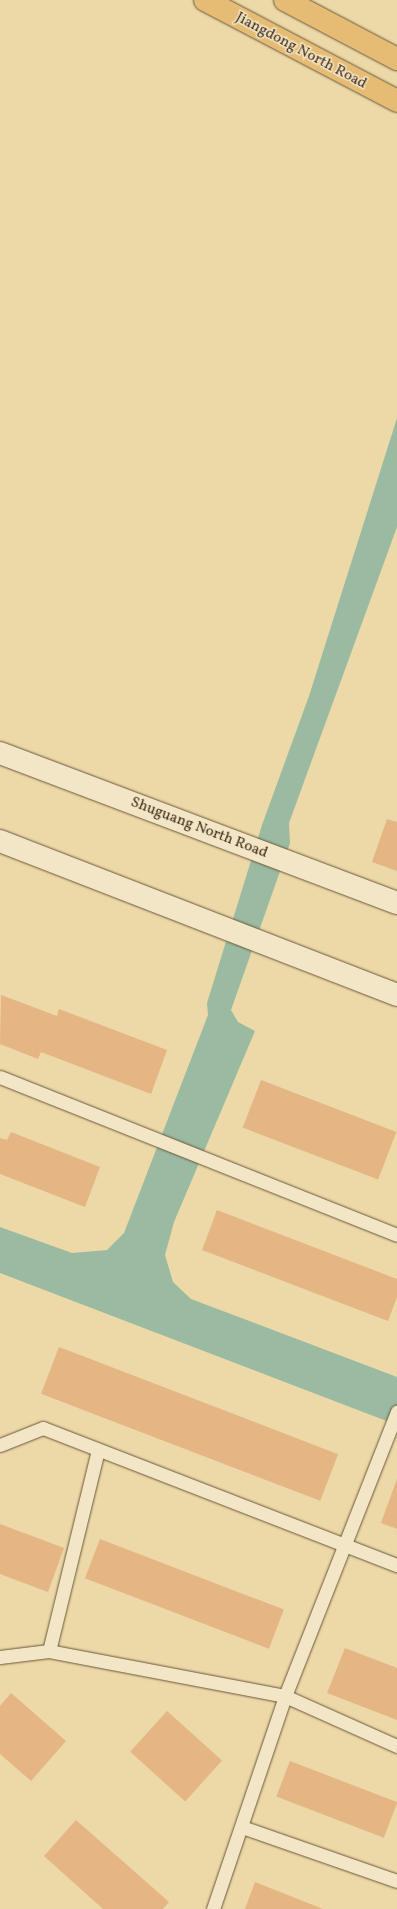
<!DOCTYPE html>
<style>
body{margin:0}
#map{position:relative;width:397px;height:1909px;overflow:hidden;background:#ecd9a7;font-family:Vollkorn,serif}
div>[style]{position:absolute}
.water>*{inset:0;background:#9abba2}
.building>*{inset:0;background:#e5b584;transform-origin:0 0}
.roads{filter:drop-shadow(0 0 1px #6a563b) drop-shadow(0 0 1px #6a563b)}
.lane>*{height:13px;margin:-6.5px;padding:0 6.5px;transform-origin:6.5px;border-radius:6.5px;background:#f3e6c6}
.secondary>*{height:22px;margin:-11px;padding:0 11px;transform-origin:11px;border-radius:11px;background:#f3e6c6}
.primary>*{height:22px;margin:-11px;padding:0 11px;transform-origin:11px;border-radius:11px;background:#e6bc74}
span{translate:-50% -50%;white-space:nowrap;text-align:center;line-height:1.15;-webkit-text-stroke:3px #f3e6c6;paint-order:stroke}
.street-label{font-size:15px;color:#3e2a17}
</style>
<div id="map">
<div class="water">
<div style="clip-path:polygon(397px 418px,397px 527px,289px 823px,290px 843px,231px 1010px,238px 1022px,255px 1031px,174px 1222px,165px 1255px,173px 1282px,191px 1299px,397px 1377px,397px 1425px,0 1273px,0 1227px,72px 1253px,107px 1250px,124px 1233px,208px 1015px,207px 1003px,262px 825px,309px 696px)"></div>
</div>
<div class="building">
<div style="clip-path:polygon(387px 819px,397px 822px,397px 871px,372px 862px)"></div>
<div style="clip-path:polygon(1px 995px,57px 1016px,59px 1009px,167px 1050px,151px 1094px,41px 1052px,38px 1059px,0 1044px)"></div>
<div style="left:261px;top:1080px;width:145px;height:51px;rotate:21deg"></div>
<div style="clip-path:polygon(11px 1132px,100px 1167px,85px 1207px,0 1174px,0 1138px,7px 1140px)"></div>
<div style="clip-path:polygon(217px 1210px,397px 1279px,397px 1297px,388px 1321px,202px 1250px)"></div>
<div style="left:59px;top:1347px;width:299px;height:50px;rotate:21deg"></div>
<div style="clip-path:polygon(397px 1479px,397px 1529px,381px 1523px)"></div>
<div style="clip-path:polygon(0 1524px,64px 1548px,48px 1592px,0 1574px)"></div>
<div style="left:100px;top:1539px;width:197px;height:42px;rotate:21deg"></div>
<div style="clip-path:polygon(345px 1648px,397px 1668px,397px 1720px,327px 1693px)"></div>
<div style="clip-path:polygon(11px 1693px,66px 1741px,31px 1781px,0 1754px,0 1706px)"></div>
<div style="left:167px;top:1711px;width:74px;height:55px;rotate:42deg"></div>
<div style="left:290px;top:1761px;width:115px;height:38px;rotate:21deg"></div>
<div style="clip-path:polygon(76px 1820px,169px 1902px,163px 1909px,103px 1909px,44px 1856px)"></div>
<div style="clip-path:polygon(255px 1882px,323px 1909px,245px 1909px)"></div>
</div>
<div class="roads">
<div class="lane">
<div style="left:0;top:1077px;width:427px;rotate:21.7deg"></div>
<div style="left:0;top:1445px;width:46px;rotate:-21.6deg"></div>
<div style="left:43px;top:1428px;width:380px;rotate:21.2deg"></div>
<div style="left:49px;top:1651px;width:207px;rotate:-76.3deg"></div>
<div style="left:0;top:1657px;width:49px;rotate:-7deg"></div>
<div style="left:49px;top:1651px;width:240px;rotate:10.8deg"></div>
<div style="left:285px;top:1696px;width:123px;rotate:24.1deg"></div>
<div style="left:242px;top:1827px;width:164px;rotate:19.2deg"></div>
<div style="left:213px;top:1909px;width:225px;rotate:-71.3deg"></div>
<div style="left:285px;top:1696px;width:306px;rotate:-68.5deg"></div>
</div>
<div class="secondary">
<div style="left:0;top:753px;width:424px;rotate:20.7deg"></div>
<div style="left:0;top:841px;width:426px;rotate:21.2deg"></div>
</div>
<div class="primary">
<div style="left:205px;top:0;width:217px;rotate:27.7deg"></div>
<div style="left:285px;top:0;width:127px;rotate:27.8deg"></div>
</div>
</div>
<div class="street-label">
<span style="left:301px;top:51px;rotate:28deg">Jiangdong North Road</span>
<span style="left:199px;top:828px;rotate:21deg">Shuguang North Road</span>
</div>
</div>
